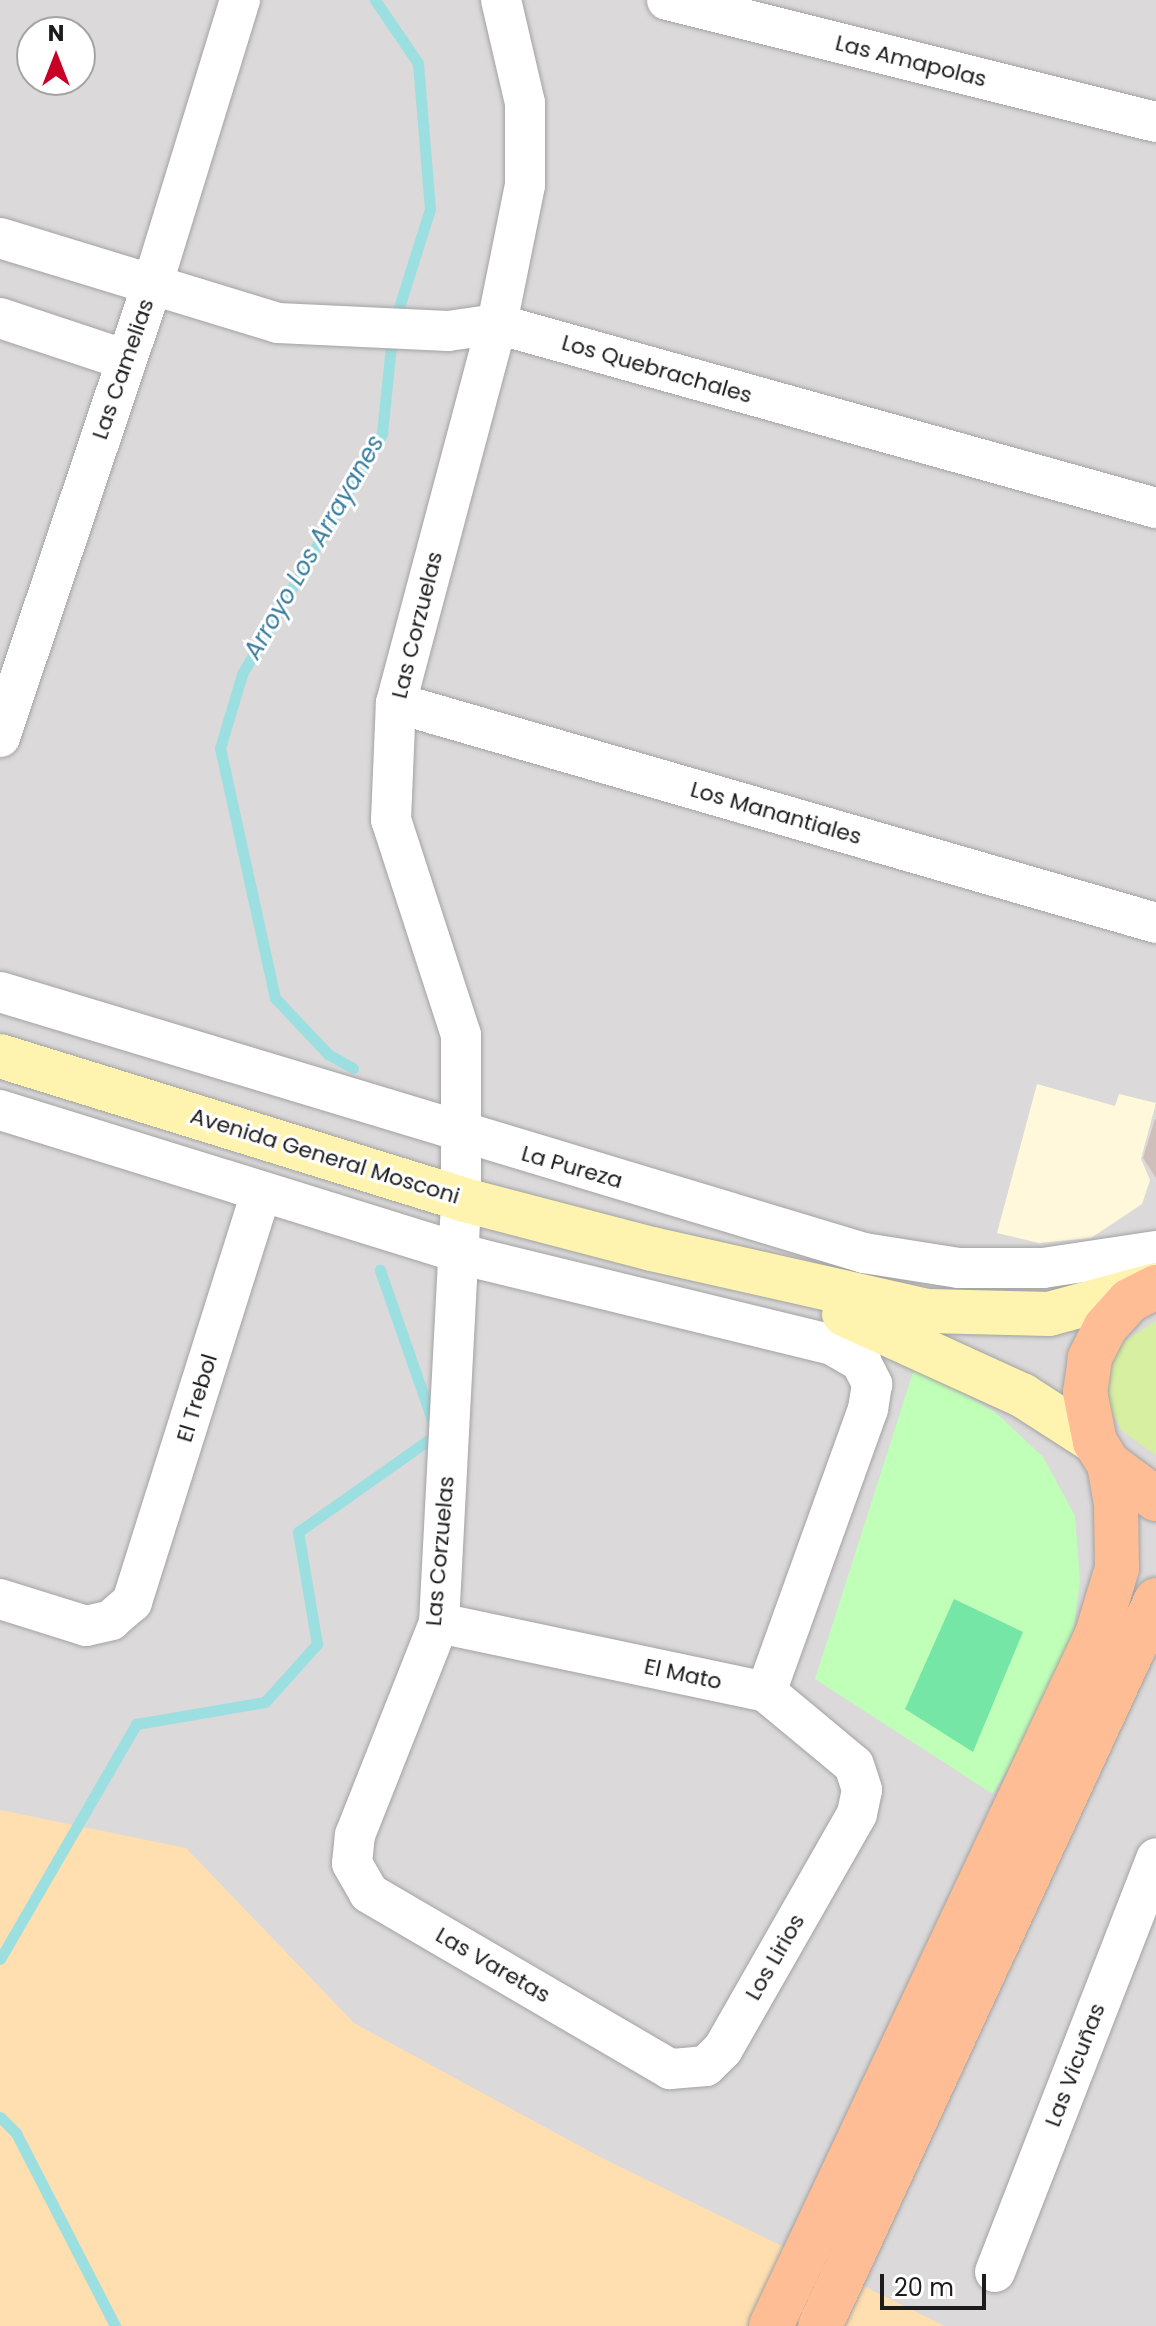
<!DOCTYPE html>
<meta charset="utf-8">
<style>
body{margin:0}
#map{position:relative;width:1156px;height:2326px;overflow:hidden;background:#efe7e1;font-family:Poppins,sans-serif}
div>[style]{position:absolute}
.residential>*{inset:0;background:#dbd9d9}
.education>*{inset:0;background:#fff8da}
.grass>*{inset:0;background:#d6efa1}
.sand>*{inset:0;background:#ffdfaf}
.park>*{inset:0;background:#c0ffb8}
.pitch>*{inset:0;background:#76e6a6}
.stream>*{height:11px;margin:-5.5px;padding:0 5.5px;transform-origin:5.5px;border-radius:5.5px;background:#9cdfe1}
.building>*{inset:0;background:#cfbfba}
.roads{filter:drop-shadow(0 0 2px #a3a3a3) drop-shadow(0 0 2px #a3a3a3)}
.street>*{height:40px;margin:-20px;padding:0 20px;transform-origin:20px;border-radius:20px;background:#fff}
.secondary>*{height:44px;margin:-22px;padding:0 22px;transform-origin:22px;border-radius:22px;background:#fff4af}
.primary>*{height:44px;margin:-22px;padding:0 22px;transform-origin:22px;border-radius:22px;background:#ffbd96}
span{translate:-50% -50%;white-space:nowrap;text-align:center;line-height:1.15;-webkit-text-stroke:6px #fff;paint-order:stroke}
.street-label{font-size:22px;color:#1c1c1c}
.water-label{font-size:24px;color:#397d9c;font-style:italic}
.north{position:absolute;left:16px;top:16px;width:80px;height:80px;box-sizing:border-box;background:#fff;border:2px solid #a4a4a4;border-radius:50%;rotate:0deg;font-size:22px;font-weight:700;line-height:32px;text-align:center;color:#1c1c1c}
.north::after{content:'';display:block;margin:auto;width:28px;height:36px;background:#c90026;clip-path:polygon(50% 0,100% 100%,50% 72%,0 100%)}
.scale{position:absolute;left:880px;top:2274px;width:106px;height:36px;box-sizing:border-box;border:4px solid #1c1c1c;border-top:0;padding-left:10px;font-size:24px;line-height:28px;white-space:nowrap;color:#1c1c1c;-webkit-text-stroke:6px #fff;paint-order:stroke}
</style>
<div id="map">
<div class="residential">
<div style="clip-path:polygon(evenodd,0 0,1156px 0,1156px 2326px,830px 2326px,0 1879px,0 0,32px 32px,80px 32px,80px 80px,32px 80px,32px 32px)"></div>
</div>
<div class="education">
<div style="clip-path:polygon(1037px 1084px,1115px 1106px,1119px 1094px,1156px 1103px,1141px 1159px,1150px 1180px,1142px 1204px,1091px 1238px,1039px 1243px,997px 1233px)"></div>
</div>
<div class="grass">
<div style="clip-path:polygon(1156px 1321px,1156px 1455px,1122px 1431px,1107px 1403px,1106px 1374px,1120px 1344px)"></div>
</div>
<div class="sand">
<div style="clip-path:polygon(0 1810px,186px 1848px,354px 2023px,600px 2157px,945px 2326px,0 2326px)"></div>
</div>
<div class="park">
<div style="clip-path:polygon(915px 1366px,995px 1412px,1043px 1457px,1075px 1516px,1080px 1581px,1072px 1641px,1045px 1705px,993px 1794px,815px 1679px)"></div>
</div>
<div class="pitch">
<div style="clip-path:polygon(954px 1599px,1023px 1632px,973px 1752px,905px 1709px)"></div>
</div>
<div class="stream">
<div style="left:375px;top:0;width:76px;rotate:55.7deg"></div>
<div style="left:418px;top:63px;width:146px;rotate:85.3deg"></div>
<div style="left:430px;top:209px;width:116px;rotate:107.5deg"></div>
<div style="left:353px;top:1068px;width:29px;rotate:-151deg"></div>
<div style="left:328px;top:1054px;width:77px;rotate:-133.4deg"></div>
<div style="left:275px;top:998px;width:256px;rotate:-102.4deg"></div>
<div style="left:220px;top:748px;width:77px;rotate:-73.4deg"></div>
<div style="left:242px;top:674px;width:279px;rotate:-59.8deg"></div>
<div style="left:382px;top:433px;width:97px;rotate:-84.1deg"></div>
<div style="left:0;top:1959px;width:272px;rotate:-59.9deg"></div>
<div style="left:136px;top:1724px;width:131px;rotate:-9.7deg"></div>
<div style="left:265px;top:1702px;width:78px;rotate:-48.1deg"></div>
<div style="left:317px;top:1644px;width:114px;rotate:-99.6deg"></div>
<div style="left:298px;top:1532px;width:170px;rotate:-35.2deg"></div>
<div style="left:437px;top:1434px;width:174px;rotate:-109.2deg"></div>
<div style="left:0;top:2117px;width:23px;rotate:45deg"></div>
<div style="left:16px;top:2133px;width:217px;rotate:62.8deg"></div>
</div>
<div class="building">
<div style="clip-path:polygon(1155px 1119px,1156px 1119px,1156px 1178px,1143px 1158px)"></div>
</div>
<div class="roads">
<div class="street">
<div style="left:667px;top:0;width:504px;rotate:14.01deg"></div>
<div style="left:0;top:238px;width:291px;rotate:17deg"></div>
<div style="left:278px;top:323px;width:170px;rotate:2.7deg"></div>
<div style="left:448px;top:331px;width:49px;rotate:-8.1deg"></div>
<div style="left:497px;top:324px;width:684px;rotate:15.6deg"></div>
<div style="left:0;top:318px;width:133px;rotate:18.4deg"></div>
<div style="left:396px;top:703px;width:791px;rotate:16.14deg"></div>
<div style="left:0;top:737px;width:476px;rotate:-71.4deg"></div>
<div style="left:152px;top:286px;width:299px;rotate:-72.9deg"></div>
<div style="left:0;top:992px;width:903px;rotate:16.81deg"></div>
<div style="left:864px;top:1253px;width:96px;rotate:9deg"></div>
<div style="left:959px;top:1268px;width:84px"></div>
<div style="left:1043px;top:1268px;width:114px;rotate:-8.6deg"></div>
<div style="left:0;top:1110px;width:503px;rotate:17.25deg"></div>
<div style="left:480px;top:1259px;width:362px;rotate:13.7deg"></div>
<div style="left:832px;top:1345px;width:34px;rotate:30deg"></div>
<div style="left:861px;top:1362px;width:25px;rotate:63deg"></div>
<div style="left:872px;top:1384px;width:25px;rotate:99deg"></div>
<div style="left:868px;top:1409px;width:301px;rotate:109.8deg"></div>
<div style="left:0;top:1599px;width:90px;rotate:17.4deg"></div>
<div style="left:86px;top:1626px;width:26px;rotate:-13deg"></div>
<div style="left:111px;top:1620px;width:28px;rotate:-41deg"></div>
<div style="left:132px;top:1602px;width:428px;rotate:-72.5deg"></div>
<div style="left:439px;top:1623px;width:334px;rotate:11.9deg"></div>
<div style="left:766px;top:1692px;width:114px;rotate:39.7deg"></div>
<div style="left:854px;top:1765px;width:26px;rotate:72deg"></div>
<div style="left:862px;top:1790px;width:25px;rotate:102deg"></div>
<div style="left:857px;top:1814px;width:271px;rotate:119.7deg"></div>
<div style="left:723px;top:2049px;width:24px;rotate:135deg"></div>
<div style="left:706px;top:2066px;width:36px;rotate:175deg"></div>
<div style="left:670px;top:2069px;width:349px;rotate:-149.7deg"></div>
<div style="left:369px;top:1893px;width:34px;rotate:-120deg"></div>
<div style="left:352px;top:1863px;width:28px;rotate:-84deg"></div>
<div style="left:355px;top:1835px;width:228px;rotate:-68.4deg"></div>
<div style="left:439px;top:1623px;width:425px;rotate:-87deg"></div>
<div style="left:461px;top:1199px;width:164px;rotate:-90deg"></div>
<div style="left:461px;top:1035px;width:226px;rotate:-108deg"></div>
<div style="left:391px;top:820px;width:117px;rotate:-87.6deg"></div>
<div style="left:396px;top:703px;width:392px;rotate:-75.1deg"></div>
<div style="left:497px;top:324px;width:142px;rotate:-78.6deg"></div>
<div style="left:525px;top:185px;width:82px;rotate:-90deg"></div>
<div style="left:525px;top:103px;width:106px;rotate:-103.1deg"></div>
<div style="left:995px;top:2272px;width:444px;rotate:-68.7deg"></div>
</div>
<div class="secondary">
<div style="left:0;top:1056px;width:483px;rotate:17.2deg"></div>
<div style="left:461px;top:1199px;width:197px;rotate:14.7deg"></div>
<div style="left:652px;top:1249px;width:283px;rotate:12.7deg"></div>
<div style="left:928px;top:1311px;width:121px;rotate:1.4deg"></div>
<div style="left:1049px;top:1314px;width:111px;rotate:-15.2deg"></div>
<div style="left:844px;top:1314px;width:196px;rotate:24.5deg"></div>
<div style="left:1022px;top:1395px;width:87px;rotate:32.8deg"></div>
</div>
<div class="primary">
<div style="left:1156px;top:1287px;width:30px;rotate:153deg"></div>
<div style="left:1129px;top:1301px;width:36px;rotate:132deg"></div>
<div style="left:1105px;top:1328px;width:34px;rotate:117deg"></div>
<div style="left:1090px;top:1358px;width:34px;rotate:98deg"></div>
<div style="left:1085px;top:1392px;width:51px;rotate:78.7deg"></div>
<div style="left:1095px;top:1442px;width:26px;rotate:58deg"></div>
<div style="left:1109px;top:1464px;width:59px;rotate:36.7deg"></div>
<div style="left:771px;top:2326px;width:765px;rotate:-64.77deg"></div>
<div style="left:1097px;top:1634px;width:69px;rotate:-73.1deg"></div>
<div style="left:1117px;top:1568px;width:64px;rotate:-90.9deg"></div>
<div style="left:1116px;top:1504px;width:41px;rotate:-99.9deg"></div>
<div style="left:820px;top:2326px;width:800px;rotate:-65.16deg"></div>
</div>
</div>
<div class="street-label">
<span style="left:911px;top:61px;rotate:14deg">Las Amapolas</span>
<span style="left:123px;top:369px;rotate:-71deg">Las Camelias</span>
<span style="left:657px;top:369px;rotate:16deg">Los Quebrachales</span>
<span style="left:417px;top:625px;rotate:-76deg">Las Corzuelas</span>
<span style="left:776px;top:813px;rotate:16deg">Los Manantiales</span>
<span style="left:325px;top:1156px;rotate:17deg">Avenida General Mosconi</span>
<span style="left:572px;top:1167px;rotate:16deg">La Pureza</span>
<span style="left:197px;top:1398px;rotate:-73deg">El Trebol</span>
<span style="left:440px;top:1551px;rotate:-85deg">Las Corzuelas</span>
<span style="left:683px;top:1674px;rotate:12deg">El Mato</span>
<span style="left:775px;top:1957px;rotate:-60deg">Los Lirios</span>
<span style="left:493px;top:1965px;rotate:30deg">Las Varetas</span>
<span style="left:1075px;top:2065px;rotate:-69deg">Las Vicuñas</span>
</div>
<div class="water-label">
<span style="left:314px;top:547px;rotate:-60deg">Arroyo Los Arrayanes</span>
</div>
<div class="north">N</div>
<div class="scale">20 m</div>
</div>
